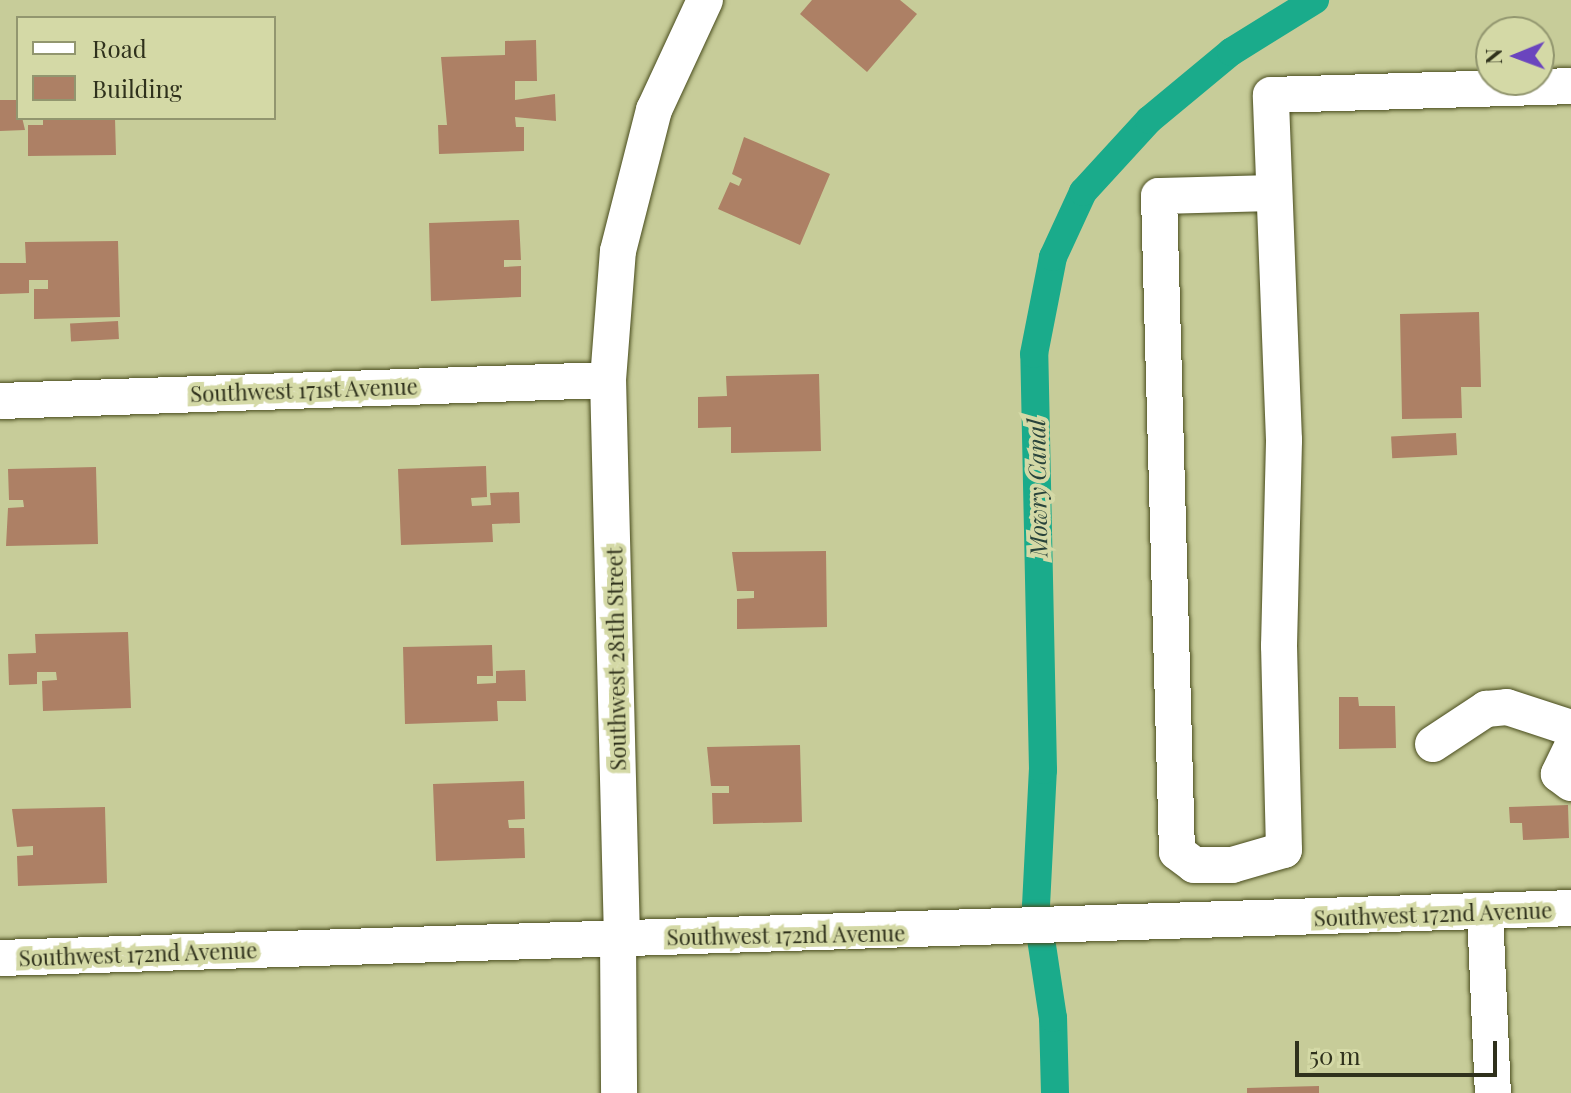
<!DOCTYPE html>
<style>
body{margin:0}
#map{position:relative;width:1571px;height:1093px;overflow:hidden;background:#c7cc99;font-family:"Playfair Display",serif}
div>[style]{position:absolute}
.canal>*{height:28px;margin:-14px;padding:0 14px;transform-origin:14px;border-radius:14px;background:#1aab8b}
.building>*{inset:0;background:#ad8065;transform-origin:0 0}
.roads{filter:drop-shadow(0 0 2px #494c1d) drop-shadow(0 0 2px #494c1d)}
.minor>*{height:36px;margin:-18px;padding:0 18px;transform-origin:18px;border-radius:18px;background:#fff}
span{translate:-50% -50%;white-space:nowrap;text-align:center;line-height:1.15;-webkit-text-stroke:8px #d4d9a6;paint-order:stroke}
.street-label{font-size:22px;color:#2f311c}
.water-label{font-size:24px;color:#28433b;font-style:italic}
.legend{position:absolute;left:16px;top:16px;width:260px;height:104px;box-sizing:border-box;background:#d4d9a6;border:2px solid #92966f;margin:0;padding:10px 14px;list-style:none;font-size:24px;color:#2f311c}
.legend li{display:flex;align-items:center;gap:16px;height:40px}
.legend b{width:40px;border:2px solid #92966f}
.north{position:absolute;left:1475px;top:16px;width:80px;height:80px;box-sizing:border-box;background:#d4d9a6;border:2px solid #92966f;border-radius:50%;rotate:269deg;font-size:22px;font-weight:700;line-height:32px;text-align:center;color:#2f311c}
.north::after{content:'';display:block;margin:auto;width:28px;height:36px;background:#6a45be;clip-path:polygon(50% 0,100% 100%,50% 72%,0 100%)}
.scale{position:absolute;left:1295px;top:1041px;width:202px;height:36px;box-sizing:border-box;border:4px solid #2f311c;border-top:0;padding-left:10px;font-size:24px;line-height:28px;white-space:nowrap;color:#2f311c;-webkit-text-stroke:6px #d4d9a6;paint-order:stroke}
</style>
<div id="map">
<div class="canal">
<div style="left:1055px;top:1093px;width:75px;rotate:-91.5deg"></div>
<div style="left:1053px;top:1018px;width:113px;rotate:-98.6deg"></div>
<div style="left:1036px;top:906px;width:136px;rotate:-87.1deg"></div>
<div style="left:1043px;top:770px;width:416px;rotate:-91.2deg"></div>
<div style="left:1034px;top:354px;width:99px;rotate:-78.9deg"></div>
<div style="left:1053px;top:257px;width:72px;rotate:-65.2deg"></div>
<div style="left:1083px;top:192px;width:98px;rotate:-47.5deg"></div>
<div style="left:1149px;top:120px;width:107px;rotate:-39.7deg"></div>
<div style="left:1231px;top:52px;width:99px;rotate:-31.8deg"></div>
</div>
<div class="building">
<div style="clip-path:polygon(812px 0,900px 0,917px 14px,867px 72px,800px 14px)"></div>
<div style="clip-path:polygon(536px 40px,537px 81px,515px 81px,515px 100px,555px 94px,556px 121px,515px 117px,516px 127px,524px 127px,524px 151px,439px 154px,438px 125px,447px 125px,441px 57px,505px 55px,505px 41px)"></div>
<div style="clip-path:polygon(0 100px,18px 100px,25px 130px,0 131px)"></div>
<div style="clip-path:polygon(43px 118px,115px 118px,116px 155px,28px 156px,28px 125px,43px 125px)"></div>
<div style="clip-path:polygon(744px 137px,830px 174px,800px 245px,718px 209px,730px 182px,739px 186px,742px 179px,732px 174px)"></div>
<div style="clip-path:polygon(519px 220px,521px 260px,504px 260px,504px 267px,521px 266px,521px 297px,431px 301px,429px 223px)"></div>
<div style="clip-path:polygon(118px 241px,120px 317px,34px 319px,34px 289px,48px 289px,48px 280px,29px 280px,29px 293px,0 294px,0 263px,26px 263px,25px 242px)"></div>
<div style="clip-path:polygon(1479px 312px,1481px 387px,1461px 387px,1462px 418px,1402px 419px,1400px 314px)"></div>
<div style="left:118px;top:321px;width:18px;height:48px;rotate:87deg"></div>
<div style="clip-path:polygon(819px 374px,821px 451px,731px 453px,731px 427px,698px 428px,698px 397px,727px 396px,726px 376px)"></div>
<div style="left:1456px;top:433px;width:22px;height:65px;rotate:87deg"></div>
<div style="clip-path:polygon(486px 466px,487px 497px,471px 498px,472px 506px,491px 505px,490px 493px,519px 492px,520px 523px,492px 524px,493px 542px,401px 545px,398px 469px)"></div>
<div style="clip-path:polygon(96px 467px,98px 544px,6px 546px,8px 508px,24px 507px,23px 500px,9px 500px,8px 469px)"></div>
<div style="clip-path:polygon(826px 551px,827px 627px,737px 629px,737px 599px,754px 598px,754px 591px,737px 591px,732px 552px)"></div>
<div style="clip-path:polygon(128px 632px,131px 708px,43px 711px,42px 681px,57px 680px,56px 672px,37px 672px,37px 684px,9px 685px,8px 654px,36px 653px,35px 634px)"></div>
<div style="clip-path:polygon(492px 645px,493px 676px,477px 676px,477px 684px,496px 683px,496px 671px,525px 670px,526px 701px,497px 701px,498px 721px,405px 724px,403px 647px)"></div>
<div style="clip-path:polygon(1339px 697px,1358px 697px,1359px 706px,1395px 706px,1396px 748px,1339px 749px)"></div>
<div style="clip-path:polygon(800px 745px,802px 822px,713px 824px,712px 793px,729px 793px,729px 786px,711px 786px,707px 747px)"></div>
<div style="clip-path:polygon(524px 781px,525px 819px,508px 820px,509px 828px,524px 828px,525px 858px,436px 861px,433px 784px)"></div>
<div style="clip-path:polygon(1568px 805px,1569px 838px,1523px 840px,1522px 823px,1510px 823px,1509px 807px)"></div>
<div style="clip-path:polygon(105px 807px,107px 883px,18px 886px,17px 856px,33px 855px,33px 846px,17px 847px,12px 809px)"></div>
<div style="clip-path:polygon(1319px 1086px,1319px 1093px,1247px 1093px,1247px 1088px)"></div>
</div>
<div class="roads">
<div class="minor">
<div style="left:1274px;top:193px;width:115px;rotate:178.5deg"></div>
<div style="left:1159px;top:196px;width:656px;rotate:88.43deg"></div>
<div style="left:1177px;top:852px;width:21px;rotate:37deg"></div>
<div style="left:1194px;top:865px;width:38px"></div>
<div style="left:1232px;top:865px;width:54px;rotate:-16.1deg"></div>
<div style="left:1284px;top:850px;width:204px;rotate:-91.4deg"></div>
<div style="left:1279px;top:646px;width:206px;rotate:-88.6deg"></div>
<div style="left:1284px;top:440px;width:345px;rotate:-92.2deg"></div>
<div style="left:1271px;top:95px;width:300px;rotate:-1.7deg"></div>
<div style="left:0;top:401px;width:608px;rotate:-1.98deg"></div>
<div style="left:1433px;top:744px;width:64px;rotate:-33.4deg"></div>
<div style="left:1486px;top:709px;width:21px;rotate:-5deg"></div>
<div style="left:1507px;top:707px;width:67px;rotate:18.2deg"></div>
<div style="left:1571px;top:749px;width:28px;rotate:116deg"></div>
<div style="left:1559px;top:774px;width:15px;rotate:37deg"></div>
<div style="left:1485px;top:912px;width:181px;rotate:87.5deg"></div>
<div style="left:618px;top:939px;width:154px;rotate:89.6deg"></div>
<div style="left:622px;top:939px;width:559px;rotate:-91.43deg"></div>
<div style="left:608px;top:380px;width:129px;rotate:-85.6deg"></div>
<div style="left:618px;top:251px;width:146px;rotate:-75.7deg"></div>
<div style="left:654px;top:110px;width:121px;rotate:-65.1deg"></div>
<div style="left:0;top:958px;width:1572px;rotate:-1.82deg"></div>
</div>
</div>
<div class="street-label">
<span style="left:304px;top:390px;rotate:-2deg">Southwest 171st Avenue</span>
<span style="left:616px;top:659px;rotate:-91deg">Southwest 281th Street</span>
<span style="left:1433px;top:914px;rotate:-2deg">Southwest 172nd Avenue</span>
<span style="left:786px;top:935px;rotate:-1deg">Southwest 172nd Avenue</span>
<span style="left:138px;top:954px;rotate:-2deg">Southwest 172nd Avenue</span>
</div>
<div class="water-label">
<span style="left:1037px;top:488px;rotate:-91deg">Mowry Canal</span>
</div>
<ul class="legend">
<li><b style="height:10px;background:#fff"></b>Road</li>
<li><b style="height:22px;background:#ad8065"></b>Building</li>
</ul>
<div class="north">N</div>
<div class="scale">50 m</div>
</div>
